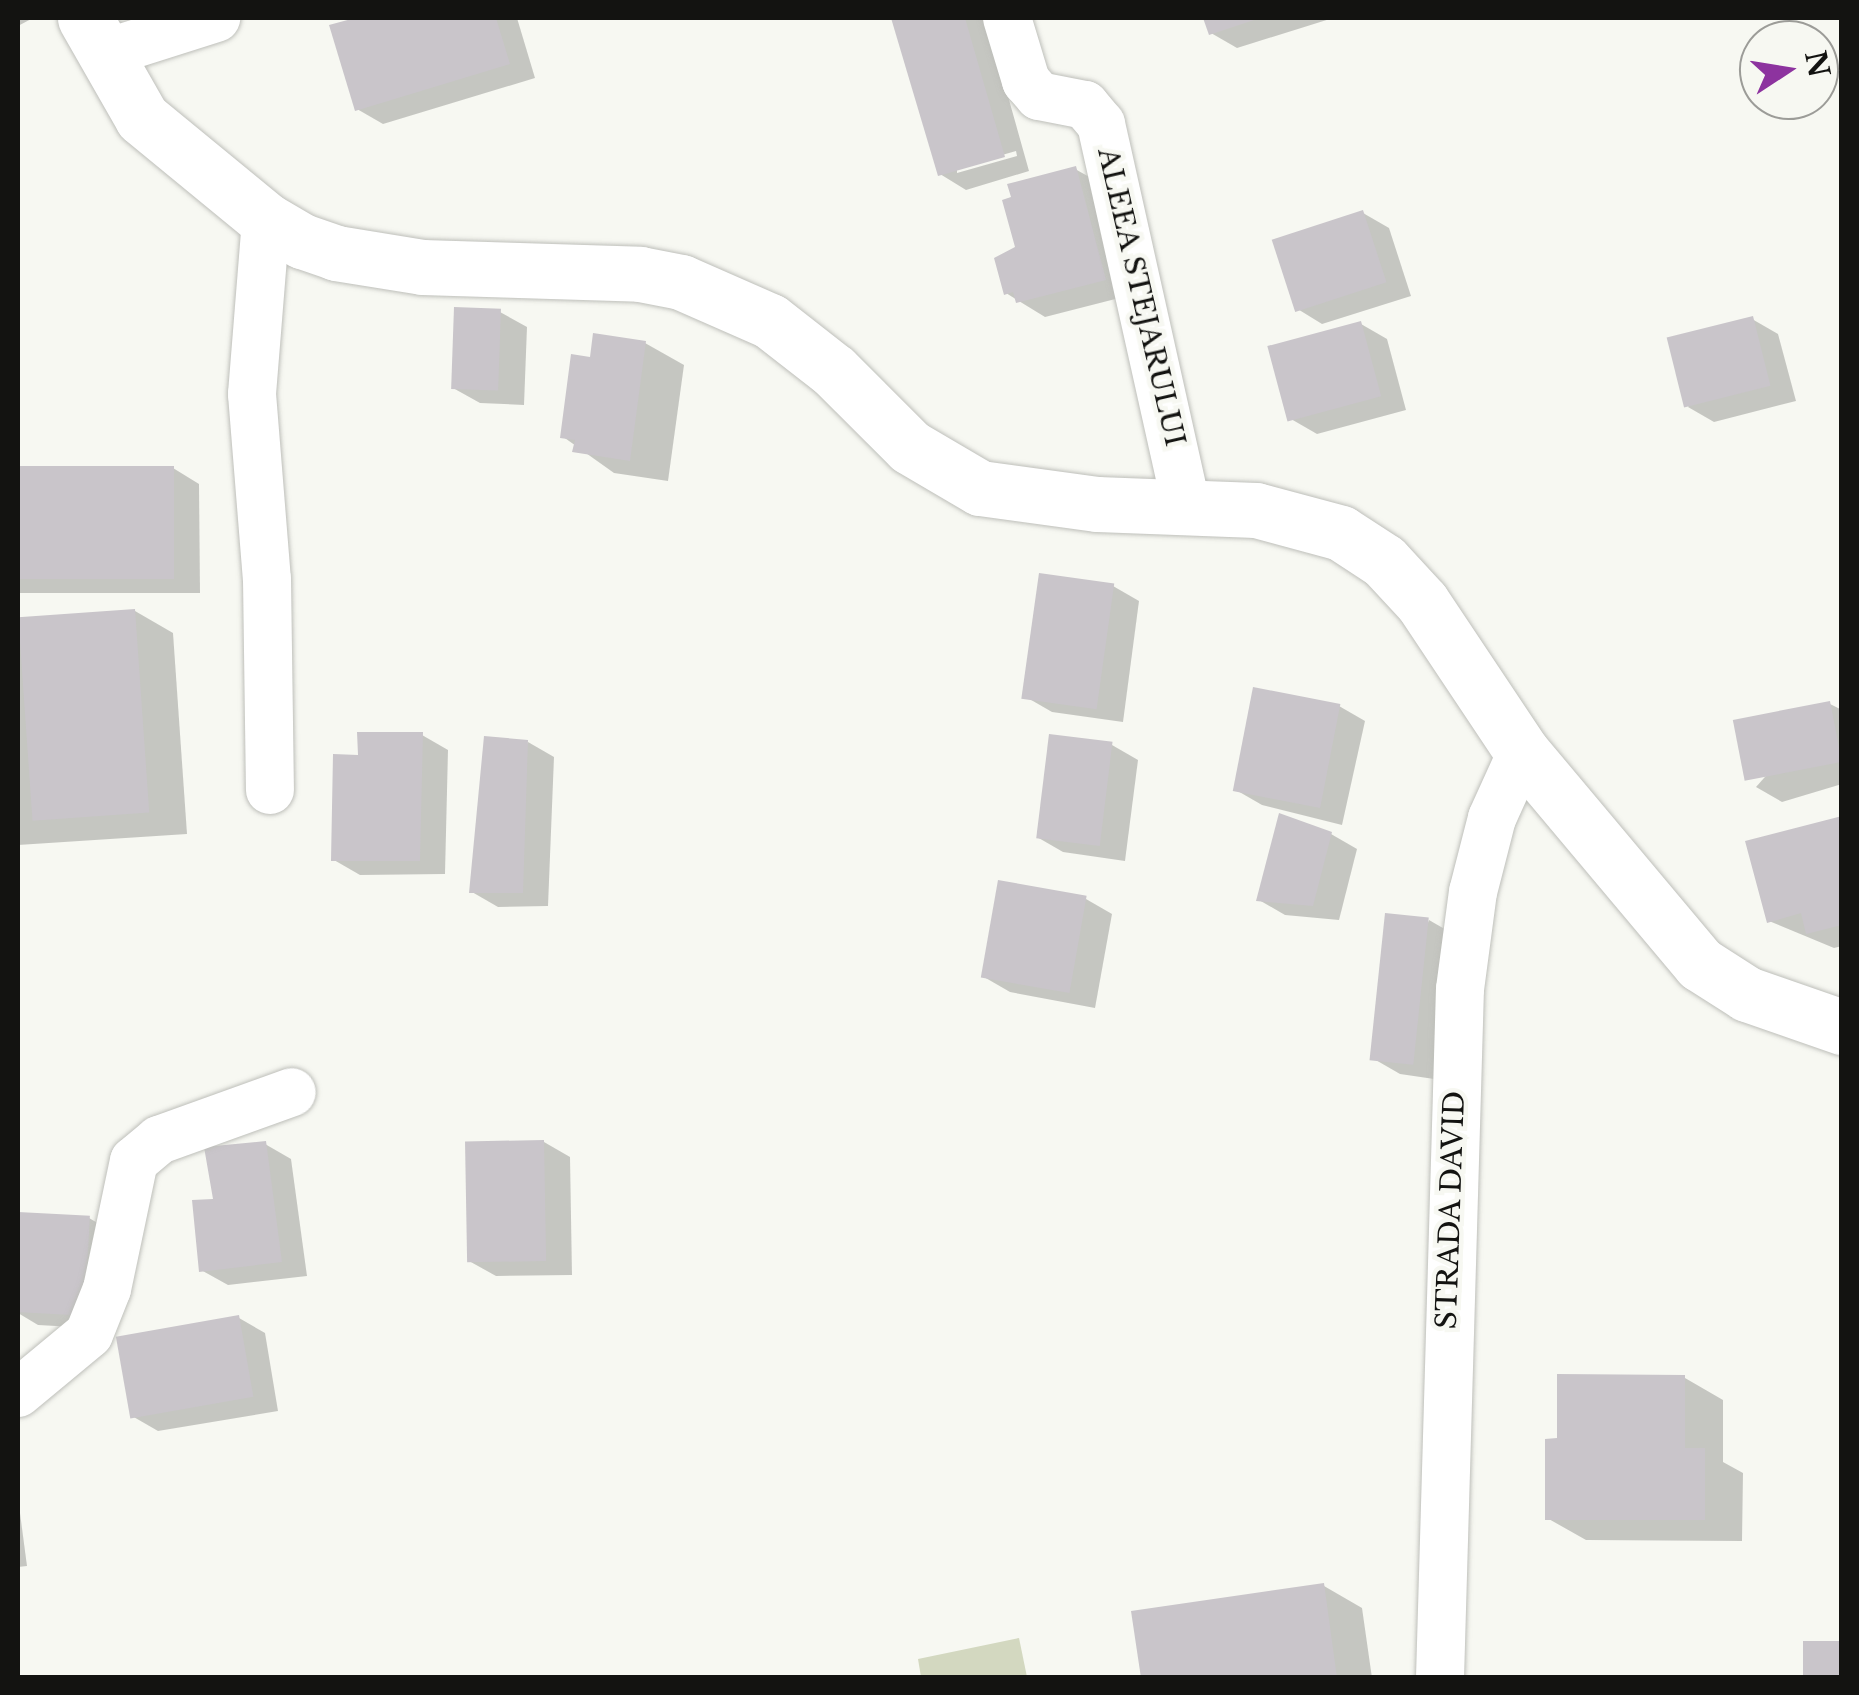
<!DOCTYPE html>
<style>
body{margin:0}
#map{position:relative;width:1859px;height:1695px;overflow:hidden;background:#f7f8f2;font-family:"Libre Baskerville",serif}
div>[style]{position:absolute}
.green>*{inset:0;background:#d3d8c0}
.shadow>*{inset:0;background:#0003}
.building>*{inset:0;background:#c9c5ca;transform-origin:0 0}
.roads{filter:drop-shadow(0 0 2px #bebfba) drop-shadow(0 0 2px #bebfba)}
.street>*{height:48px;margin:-24px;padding:0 24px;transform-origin:24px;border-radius:24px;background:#fff}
.secondary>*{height:55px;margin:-27.5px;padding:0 27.5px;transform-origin:27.5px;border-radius:27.5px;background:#fff}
span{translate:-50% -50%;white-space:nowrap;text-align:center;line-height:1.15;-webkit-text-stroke:9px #f7f8f2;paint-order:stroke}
.street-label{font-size:28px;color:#131311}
.frame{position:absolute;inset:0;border:20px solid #131311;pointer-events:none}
.north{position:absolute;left:1739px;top:20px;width:100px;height:100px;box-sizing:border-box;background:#f7f8f2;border:2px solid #9c9c98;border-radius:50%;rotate:78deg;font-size:28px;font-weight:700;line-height:40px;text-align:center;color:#131311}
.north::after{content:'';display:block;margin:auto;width:35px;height:45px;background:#8d339f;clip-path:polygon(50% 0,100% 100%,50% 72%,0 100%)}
</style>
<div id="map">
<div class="green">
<div style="clip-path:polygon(1019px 1638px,1027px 1677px,921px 1677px,918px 1659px)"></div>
</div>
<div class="shadow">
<div style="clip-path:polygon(18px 18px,33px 18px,18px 26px)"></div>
<div style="clip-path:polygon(363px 18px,517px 18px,535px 78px,383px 124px,357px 109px,332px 27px)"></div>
<div style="clip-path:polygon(evenodd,894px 18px,986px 18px,1029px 171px,966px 190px,940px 174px,894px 18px,1016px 151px,1017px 156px,957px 173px,957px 168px,1016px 151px)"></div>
<div style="clip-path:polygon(1206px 18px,1333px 18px,1237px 48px,1211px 33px)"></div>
<div style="clip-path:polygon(1075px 169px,1102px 184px,1131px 295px,1045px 317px,1006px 293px)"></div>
<div style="clip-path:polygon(1363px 213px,1389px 228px,1411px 296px,1322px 324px,1296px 308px)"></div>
<div style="clip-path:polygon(500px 312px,527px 327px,524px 405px,480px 403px,453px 388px)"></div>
<div style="clip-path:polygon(1752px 319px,1778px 334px,1796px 401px,1714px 422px,1688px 407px)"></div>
<div style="clip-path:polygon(1361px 324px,1387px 339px,1406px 410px,1317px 434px,1291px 419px)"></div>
<div style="clip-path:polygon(645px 343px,684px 365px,668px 481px,614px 473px,562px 436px,592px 360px)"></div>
<div style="clip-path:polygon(173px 468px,199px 484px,200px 593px,18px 593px,18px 469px)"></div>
<div style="clip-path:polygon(1113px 586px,1139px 601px,1123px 722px,1052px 712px,1026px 697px)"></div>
<div style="clip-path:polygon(135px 611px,173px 633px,187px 834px,18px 845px,18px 620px)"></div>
<div style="clip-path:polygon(1830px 704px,1842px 710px,1842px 784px,1782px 802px,1756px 787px)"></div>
<div style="clip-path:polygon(1339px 706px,1365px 721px,1342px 825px,1262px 805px,1236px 790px)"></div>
<div style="clip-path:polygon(422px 735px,448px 750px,445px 874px,360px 875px,334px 860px,361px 758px)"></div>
<div style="clip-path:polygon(1051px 737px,1112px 745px,1138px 760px,1125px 861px,1063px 852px,1037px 837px)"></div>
<div style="clip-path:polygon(528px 742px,554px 757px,548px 906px,498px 907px,472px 892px)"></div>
<div style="clip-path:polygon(1842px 818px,1842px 946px,1834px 948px,1769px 921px)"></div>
<div style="clip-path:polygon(1331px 834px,1357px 849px,1339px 920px,1285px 915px,1259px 900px)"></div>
<div style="clip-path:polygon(1086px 899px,1112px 914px,1095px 1008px,1010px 992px,984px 977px)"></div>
<div style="clip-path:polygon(1429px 920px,1455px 935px,1441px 1080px,1400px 1074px,1374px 1059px)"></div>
<div style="clip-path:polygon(544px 1142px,570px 1157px,572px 1275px,496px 1276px,469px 1261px)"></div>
<div style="clip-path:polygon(265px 1144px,291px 1159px,307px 1276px,228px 1285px,201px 1270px,216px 1201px)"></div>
<div style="clip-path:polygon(18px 1214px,89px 1218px,115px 1233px,110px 1329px,38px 1325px,18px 1313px)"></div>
<div style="clip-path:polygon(239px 1318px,265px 1333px,278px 1411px,158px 1431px,132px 1416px)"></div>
<div style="clip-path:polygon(1685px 1378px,1723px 1400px,1723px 1462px,1743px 1473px,1742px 1541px,1586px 1540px,1547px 1518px,1559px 1441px)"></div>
<div style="clip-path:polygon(18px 1498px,27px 1566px,18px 1567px)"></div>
<div style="clip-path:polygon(1324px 1586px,1362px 1608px,1372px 1678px,1144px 1678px)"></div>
</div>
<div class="building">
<div style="clip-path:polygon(355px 18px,496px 18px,510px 64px,355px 111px,329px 25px)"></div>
<div style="clip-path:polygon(891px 18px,965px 18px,1005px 157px,938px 176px)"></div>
<div style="clip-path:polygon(1203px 18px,1260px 18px,1209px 35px)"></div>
<div style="clip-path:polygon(1076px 166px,1106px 280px,1016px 303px,1013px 292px,1004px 295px,994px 258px,1015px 247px,1002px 200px,1011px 197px,1007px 184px)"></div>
<div style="left:1363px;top:210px;width:76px;height:96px;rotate:72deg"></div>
<div style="left:454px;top:307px;width:47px;height:82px;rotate:2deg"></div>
<div style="left:1753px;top:316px;width:72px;height:89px;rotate:76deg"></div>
<div style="left:1361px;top:321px;width:78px;height:97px;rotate:75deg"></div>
<div style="clip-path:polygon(593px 333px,646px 341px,630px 461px,572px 452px,575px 440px,560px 438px,571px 354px,590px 357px)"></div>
<div style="left:18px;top:466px;width:156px;height:113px"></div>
<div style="left:1039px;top:573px;width:76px;height:127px;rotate:8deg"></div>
<div style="left:135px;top:609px;width:204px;height:117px;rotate:86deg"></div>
<div style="left:1253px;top:687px;width:89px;height:106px;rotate:11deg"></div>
<div style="left:1830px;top:701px;width:62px;height:99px;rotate:79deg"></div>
<div style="clip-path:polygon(357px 732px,423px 732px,420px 861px,331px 861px,333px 754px,358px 755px)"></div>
<div style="left:1049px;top:734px;width:64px;height:105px;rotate:7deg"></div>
<div style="clip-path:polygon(484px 736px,528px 740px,523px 893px,469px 893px)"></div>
<div style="clip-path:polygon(1279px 813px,1332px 832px,1313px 906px,1256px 901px)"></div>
<div style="clip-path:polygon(1842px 816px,1842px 925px,1806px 934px,1801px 913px,1767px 923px,1745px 841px)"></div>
<div style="left:998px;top:880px;width:90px;height:99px;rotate:10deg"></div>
<div style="left:1385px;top:913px;width:44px;height:148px;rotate:6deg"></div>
<div style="left:544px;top:1140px;width:121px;height:79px;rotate:89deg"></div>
<div style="clip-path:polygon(266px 1141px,282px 1262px,199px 1272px,192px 1200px,213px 1199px,204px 1147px)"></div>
<div style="left:18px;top:1212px;width:72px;height:100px;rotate:3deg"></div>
<div style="left:239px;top:1315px;width:83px;height:125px;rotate:80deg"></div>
<div style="clip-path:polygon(1557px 1374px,1685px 1375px,1685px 1448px,1705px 1448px,1705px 1520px,1545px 1520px,1545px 1439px,1557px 1438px)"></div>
<div style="clip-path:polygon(1324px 1583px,1337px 1678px,1141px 1678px,1131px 1611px)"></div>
<div style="left:1842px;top:1641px;width:37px;height:39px;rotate:90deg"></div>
</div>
<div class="roads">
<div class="street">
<div style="left:1007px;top:18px;width:66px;rotate:73.2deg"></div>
<div style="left:1026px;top:81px;width:20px;rotate:49deg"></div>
<div style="left:1039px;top:96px;width:47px;rotate:11.1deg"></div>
<div style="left:1085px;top:105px;width:25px;rotate:50deg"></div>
<div style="left:1101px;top:124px;width:394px;rotate:77.4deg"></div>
<div style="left:103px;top:54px;width:119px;rotate:-17.7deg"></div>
<div style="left:266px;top:220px;width:175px;rotate:94.6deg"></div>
<div style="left:252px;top:394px;width:186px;rotate:85.4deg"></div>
<div style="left:267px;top:579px;width:211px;rotate:89.2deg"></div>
<div style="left:18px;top:1393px;width:92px;rotate:-39.7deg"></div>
<div style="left:89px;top:1334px;width:48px;rotate:-68.2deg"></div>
<div style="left:107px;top:1289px;width:131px;rotate:-78.1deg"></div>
<div style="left:134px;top:1161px;width:33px;rotate:-40deg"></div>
<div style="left:159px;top:1140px;width:141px;rotate:-19.8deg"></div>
<div style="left:1440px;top:1678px;width:689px;rotate:-88.34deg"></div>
<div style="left:1460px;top:989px;width:98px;rotate:-82.4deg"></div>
<div style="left:1473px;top:892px;width:76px;rotate:-75.6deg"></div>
<div style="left:1492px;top:818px;width:72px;rotate:-65.6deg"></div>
</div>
<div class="secondary">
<div style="left:85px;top:18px;width:115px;rotate:60.3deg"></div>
<div style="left:142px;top:118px;width:161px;rotate:39.4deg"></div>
<div style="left:266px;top:220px;width:42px;rotate:30.3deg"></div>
<div style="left:302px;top:241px;width:36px;rotate:19deg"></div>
<div style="left:336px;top:253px;width:87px;rotate:9.2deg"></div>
<div style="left:422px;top:267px;width:218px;rotate:1.8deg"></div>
<div style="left:640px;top:274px;width:42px;rotate:11deg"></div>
<div style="left:681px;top:282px;width:97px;rotate:23.7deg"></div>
<div style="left:770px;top:321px;width:81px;rotate:38deg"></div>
<div style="left:834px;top:371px;width:107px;rotate:45deg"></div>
<div style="left:910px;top:447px;width:81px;rotate:30.4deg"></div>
<div style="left:980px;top:488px;width:118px;rotate:7.8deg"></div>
<div style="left:1097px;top:504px;width:159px;rotate:2.2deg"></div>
<div style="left:1256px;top:510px;width:88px;rotate:15.1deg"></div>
<div style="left:1341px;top:533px;width:51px;rotate:33.1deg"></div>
<div style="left:1384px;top:561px;width:56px;rotate:47.2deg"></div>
<div style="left:1422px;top:602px;width:180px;rotate:56.3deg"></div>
<div style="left:1522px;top:752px;width:277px;rotate:50deg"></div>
<div style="left:1700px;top:964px;width:56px;rotate:32.6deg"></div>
<div style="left:1747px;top:994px;width:101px;rotate:19.2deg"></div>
</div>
</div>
<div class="street-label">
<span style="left:1141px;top:297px;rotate:77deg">ALEEA STEJARULUI</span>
<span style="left:1451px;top:1210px;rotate:-88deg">STRADA DAVID</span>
</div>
<div class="frame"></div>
<div class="north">N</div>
</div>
